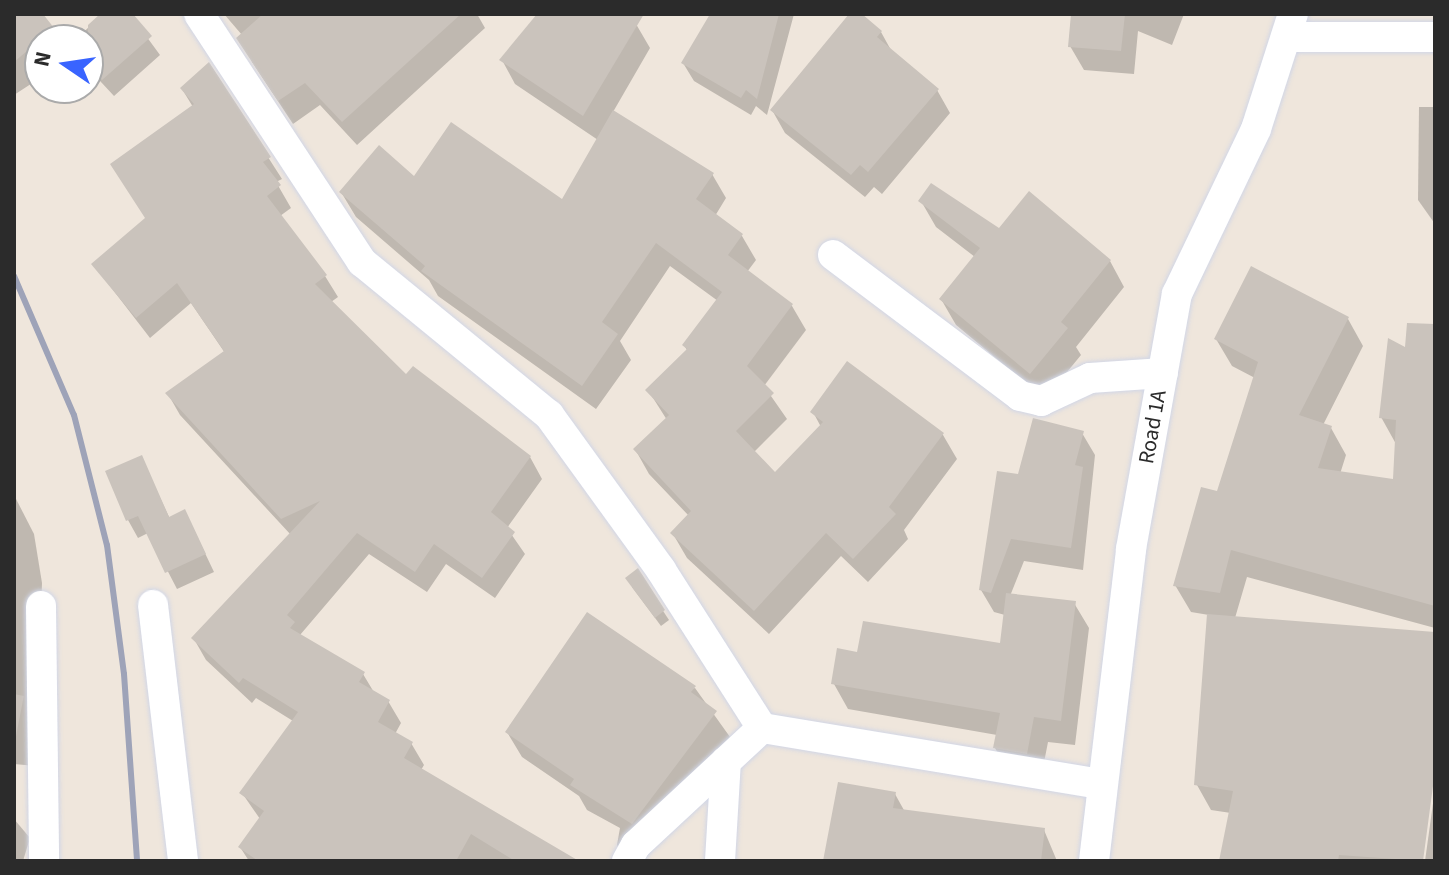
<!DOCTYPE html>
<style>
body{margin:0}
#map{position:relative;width:1449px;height:875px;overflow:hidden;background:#efe6dc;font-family:"Source Sans 3",sans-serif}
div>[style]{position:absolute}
.shadow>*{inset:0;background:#0003}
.building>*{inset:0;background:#cac3bc;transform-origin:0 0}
.roads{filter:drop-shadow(0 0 2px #d1d6e6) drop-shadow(0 0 2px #d1d6e6)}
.street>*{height:30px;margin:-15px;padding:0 15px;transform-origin:15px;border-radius:15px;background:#fff}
.rail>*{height:6px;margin:-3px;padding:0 3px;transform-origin:3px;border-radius:3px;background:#9ea3b8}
span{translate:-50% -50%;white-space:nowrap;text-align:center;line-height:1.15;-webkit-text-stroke:8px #fff;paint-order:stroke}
.street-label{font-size:22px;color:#2b2b2b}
.frame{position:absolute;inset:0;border:16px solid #2b2b2b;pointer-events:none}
.north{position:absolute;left:24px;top:24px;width:80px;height:80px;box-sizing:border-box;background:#fff;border:2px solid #aaa;border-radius:50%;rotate:283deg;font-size:22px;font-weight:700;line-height:32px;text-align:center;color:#2b2b2b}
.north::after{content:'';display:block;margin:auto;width:28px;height:36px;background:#3964ff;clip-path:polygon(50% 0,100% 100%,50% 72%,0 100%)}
</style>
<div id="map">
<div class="shadow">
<div style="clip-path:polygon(14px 14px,41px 14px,59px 40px,40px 40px,40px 78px,14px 95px)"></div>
<div style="clip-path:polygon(103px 14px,130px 14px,160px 55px,114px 96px,88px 68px,88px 40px,75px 40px)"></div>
<div style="clip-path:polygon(224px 14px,477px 14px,485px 28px,357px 145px,320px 105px,293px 124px,252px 62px,242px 35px)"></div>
<div style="clip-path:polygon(539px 14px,622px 14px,636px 24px,650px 48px,613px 112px,712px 174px,726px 198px,715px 216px,742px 236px,756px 260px,747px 272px,792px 306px,806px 330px,764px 386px,787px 419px,754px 452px,775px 475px,821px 427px,813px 412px,848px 364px,943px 435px,957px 459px,904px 530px,908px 539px,868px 582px,841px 556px,769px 634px,687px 558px,673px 534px,689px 516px,649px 474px,635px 449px,667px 420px,648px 390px,688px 352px,684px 345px,718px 301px,670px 266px,620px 341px,631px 360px,596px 409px,438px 296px,429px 280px,356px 217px,341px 192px,414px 179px,562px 202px,598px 140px,515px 84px,502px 60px)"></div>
<div style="clip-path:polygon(712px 14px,794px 14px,767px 115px,756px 106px,751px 115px,694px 81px,683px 63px)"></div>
<div style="clip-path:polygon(852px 14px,881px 32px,892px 52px,937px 90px,950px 113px,882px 194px,874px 187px,865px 197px,785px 133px,772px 110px)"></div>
<div style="clip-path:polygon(1073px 14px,1184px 14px,1172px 45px,1138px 31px,1134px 74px,1084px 70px,1070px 46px)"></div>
<div style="clip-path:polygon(209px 65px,282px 179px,276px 182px,291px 208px,280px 216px,325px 276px,338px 297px,331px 302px,407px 378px,530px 457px,542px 479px,507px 528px,525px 554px,495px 598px,446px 564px,427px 592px,369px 554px,300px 635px,363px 674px,375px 694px,388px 701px,401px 723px,395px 734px,411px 743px,424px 765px,421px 770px,575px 861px,249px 861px,240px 847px,260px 819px,242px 793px,293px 721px,256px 698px,252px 703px,206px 660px,194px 639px,291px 535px,180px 415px,168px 394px,225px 353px,191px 303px,150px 338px,93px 264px,147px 219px,193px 107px,182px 89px)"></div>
<div style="clip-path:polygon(1419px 107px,1435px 107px,1435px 224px,1418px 200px)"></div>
<div style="clip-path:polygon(921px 201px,999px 231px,1110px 261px,1124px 287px,1076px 347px,1081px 355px,1045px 399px,956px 325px,941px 299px,975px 257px,936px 227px)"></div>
<div style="clip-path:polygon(1348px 319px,1363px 346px,1323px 425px,1331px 428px,1346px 455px,1340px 474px,1395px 482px,1396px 444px,1381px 417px,1407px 350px,1435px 326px,1435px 628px,1247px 577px,1235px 618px,1435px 634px,1435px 760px,1421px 861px,1221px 861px,1231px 813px,1211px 810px,1197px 785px,1209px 615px,1191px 612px,1175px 585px,1218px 493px,1255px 378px,1232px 366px,1216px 339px)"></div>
<div style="clip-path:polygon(1082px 433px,1095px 455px,1083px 570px,1024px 561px,1010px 596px,1074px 603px,1089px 628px,1075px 745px,1048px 742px,1041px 778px,1009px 773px,995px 748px,997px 735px,848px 709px,834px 684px,859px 654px,1002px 646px,1005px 615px,994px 612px,981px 590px,1020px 476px)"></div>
<div style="clip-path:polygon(141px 457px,170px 519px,194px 530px,214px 572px,177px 589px,148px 533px,138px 538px,128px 520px)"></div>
<div style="clip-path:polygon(14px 495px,34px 534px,42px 583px,36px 766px,14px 764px)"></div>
<div style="clip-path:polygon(637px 571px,669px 620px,661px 626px,632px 587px)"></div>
<div style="clip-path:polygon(695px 688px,730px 737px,626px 861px,617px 845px,620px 828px,587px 810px,579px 796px,522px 757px,507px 732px)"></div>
<div style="clip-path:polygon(1435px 789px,1435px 861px,1425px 861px)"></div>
<div style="clip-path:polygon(895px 794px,905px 812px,1044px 830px,1057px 861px,825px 861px)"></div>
<div style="clip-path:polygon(14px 819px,30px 838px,23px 861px,14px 861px)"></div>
</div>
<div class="building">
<div style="clip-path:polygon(14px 14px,43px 14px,58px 33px,40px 40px,14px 62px)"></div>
<div style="clip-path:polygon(100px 14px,133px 14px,152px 36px,102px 80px,88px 64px,88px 25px)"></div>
<div style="clip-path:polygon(263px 14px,461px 14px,342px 122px,305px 83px,278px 101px,236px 38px)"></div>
<div style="clip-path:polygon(537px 14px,644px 14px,583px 116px,499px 60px)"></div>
<div style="clip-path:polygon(710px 14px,779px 14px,757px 99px,746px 90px,741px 98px,681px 63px)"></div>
<div style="clip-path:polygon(849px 14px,862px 14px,882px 31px,877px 37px,939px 89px,868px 172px,860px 165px,851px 175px,770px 110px)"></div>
<div style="clip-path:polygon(1071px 14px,1125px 14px,1121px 51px,1068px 47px)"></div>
<div style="clip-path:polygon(209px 62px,271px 157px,263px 162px,281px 185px,267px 196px,327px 275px,315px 284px,406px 374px,413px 366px,531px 456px,491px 512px,515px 532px,482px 578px,434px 544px,415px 572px,357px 533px,287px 615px,295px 622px,290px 628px,365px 672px,359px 682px,390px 700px,378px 722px,413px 742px,404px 758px,579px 861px,515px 861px,471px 834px,456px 861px,258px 861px,238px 847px,264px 811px,239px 793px,298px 712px,243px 678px,239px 683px,191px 638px,320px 501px,281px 519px,165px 393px,224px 351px,177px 283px,136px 318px,91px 264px,145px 218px,110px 164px,194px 104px,180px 88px)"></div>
<div style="clip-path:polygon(613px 110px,714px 173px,696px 199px,743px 234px,728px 255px,793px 304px,747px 366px,774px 393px,736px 431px,775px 472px,823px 422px,810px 412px,847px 361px,944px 433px,889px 507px,896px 514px,853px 559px,826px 533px,754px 611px,670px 533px,691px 511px,633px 449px,669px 415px,645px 390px,687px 349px,682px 345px,722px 292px,656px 243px,602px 322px,618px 334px,582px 386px,421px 271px,425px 266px,339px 192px,379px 145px,414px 176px,451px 122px,562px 199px)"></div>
<div style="clip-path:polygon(931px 183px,999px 228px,1029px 191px,1111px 260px,1061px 322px,1068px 328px,1030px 374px,939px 299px,980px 248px,918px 201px)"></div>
<div style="clip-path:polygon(1251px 266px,1349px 317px,1299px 415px,1332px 426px,1318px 468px,1393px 479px,1396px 420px,1379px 418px,1388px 338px,1405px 347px,1407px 323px,1435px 324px,1435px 606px,1231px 550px,1220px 593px,1173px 586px,1201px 487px,1217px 491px,1258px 362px,1214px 339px)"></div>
<div style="clip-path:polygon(1033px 418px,1084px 431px,1075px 465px,1083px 467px,1071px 548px,1011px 539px,991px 593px,979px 590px,997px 471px,1018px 474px)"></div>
<div style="clip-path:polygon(142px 455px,169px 517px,185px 509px,206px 554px,165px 573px,138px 516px,126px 521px,105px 471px)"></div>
<div style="clip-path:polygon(638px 568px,665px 610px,655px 618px,625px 578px)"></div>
<div style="clip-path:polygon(1006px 593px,1076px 601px,1061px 721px,1034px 717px,1027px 754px,993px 748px,1000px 713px,831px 684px,837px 648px,857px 652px,863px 621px,1000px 643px)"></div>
<div style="clip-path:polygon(587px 612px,696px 686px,691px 692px,717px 711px,632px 824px,570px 785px,574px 779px,505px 732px)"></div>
<div style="clip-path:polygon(1207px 614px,1435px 632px,1435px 771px,1423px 861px,1339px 855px,1338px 861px,1219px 861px,1233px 791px,1194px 785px)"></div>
<div style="left:14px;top:694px;width:10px;height:86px;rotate:11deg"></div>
<div style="clip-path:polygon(838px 782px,896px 792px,893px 808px,1045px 828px,1041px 861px,823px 861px)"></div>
</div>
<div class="roads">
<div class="street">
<div style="left:199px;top:14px;width:297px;rotate:56.7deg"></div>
<div style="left:362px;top:262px;width:242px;rotate:39.3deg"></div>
<div style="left:549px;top:415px;width:191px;rotate:54.1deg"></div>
<div style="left:661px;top:570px;width:188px;rotate:57.4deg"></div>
<div style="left:762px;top:728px;width:344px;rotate:9.4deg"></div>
<div style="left:1288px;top:37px;width:147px"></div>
<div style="left:833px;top:255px;width:234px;rotate:37deg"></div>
<div style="left:1020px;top:396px;width:22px;rotate:13deg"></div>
<div style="left:1041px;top:401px;width:54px;rotate:-25.1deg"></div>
<div style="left:1090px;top:378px;width:73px;rotate:-3.9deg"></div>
<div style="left:153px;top:605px;width:258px;rotate:83.3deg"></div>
<div style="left:41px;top:606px;width:255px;rotate:89.3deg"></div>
<div style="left:627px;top:861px;width:18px;rotate:-61deg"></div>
<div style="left:636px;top:845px;width:172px;rotate:-42.9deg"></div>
<div style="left:720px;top:861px;width:100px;rotate:-86.6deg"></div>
<div style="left:1094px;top:861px;width:314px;rotate:-83.2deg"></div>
<div style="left:1131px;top:549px;width:259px;rotate:-79.8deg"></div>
<div style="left:1177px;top:294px;width:183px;rotate:-64.4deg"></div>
<div style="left:1256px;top:129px;width:121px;rotate:-72.2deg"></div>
</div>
</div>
<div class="rail">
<div style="left:14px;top:276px;width:151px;rotate:66.7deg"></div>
<div style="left:74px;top:415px;width:134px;rotate:75.8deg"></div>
<div style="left:107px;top:545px;width:130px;rotate:82.5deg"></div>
<div style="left:124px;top:674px;width:187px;rotate:86deg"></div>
</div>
<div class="street-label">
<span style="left:1153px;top:427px;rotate:-80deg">Road 1A</span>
</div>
<div class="frame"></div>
<div class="north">N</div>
</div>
